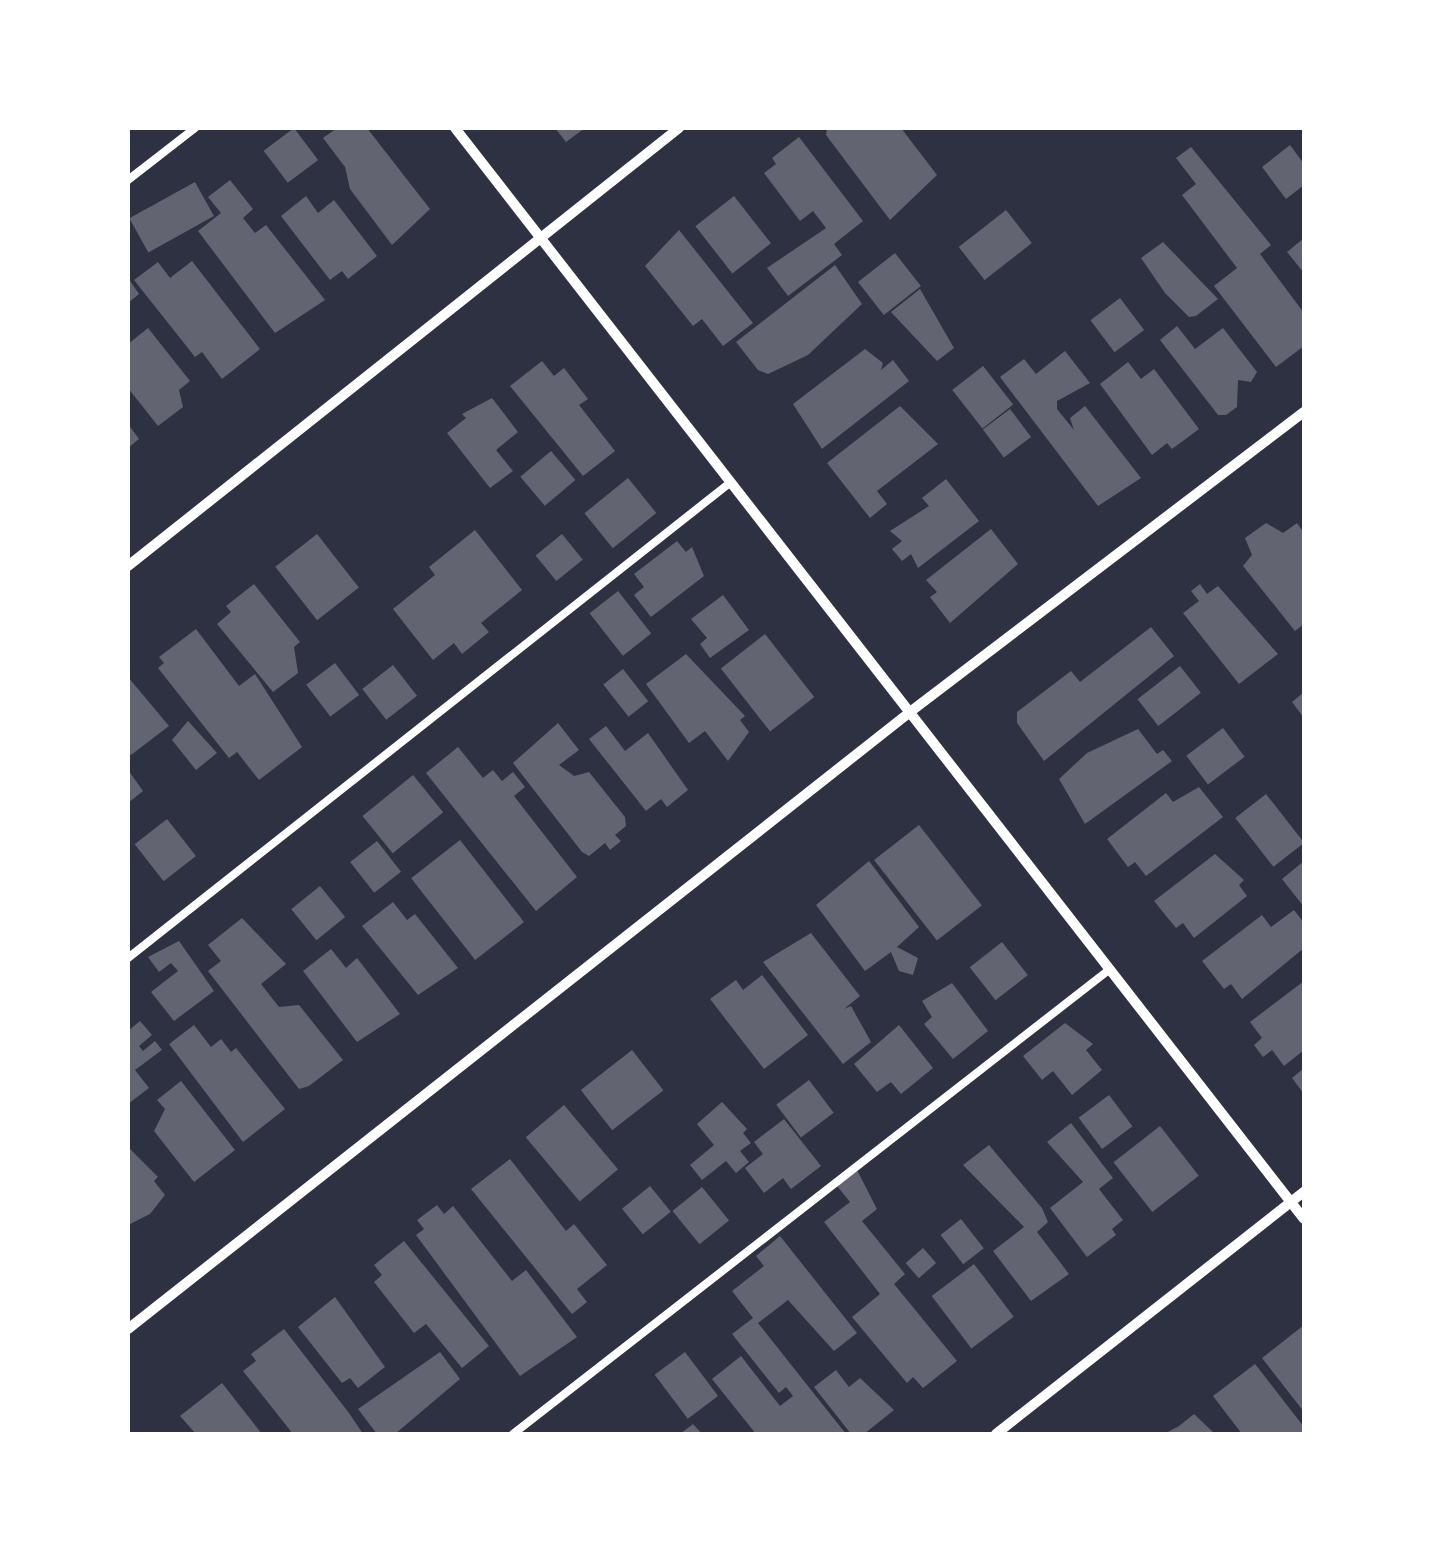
<!DOCTYPE html>
<style>
body{margin:0}
#map{position:relative;width:1432px;height:1562px;overflow:hidden;background:#2d3142;font-family:"Varela Round",sans-serif}
div>[style]{position:absolute}
.building>*{inset:0;background:#626471;transform-origin:0 0}
.service>*{height:8px;margin:-4px;padding:0 4px;transform-origin:4px;border-radius:4px;background:#fff}
.minor>*{height:10px;margin:-5px;padding:0 5px;transform-origin:5px;border-radius:5px;background:#fff}
span{translate:-50% -50%;white-space:nowrap;text-align:center;line-height:1.15;-webkit-text-stroke:8px #fff;paint-order:stroke}
.frame{position:absolute;inset:0;border:130px solid #fff;pointer-events:none}
</style>
<div id="map">
<div class="building">
<div style="left:294px;top:128px;width:40px;height:38px;rotate:53deg"></div>
<div style="clip-path:polygon(337px 128px,367px 128px,430px 209px,392px 245px,350px 189px,345px 167px,323px 138px)"></div>
<div style="clip-path:polygon(555px 128px,585px 128px,566px 142px)"></div>
<div style="clip-path:polygon(827px 128px,901px 128px,937px 175px,890px 220px,826px 135px)"></div>
<div style="clip-path:polygon(799px 137px,863px 221px,834px 244px,842px 255px,788px 296px,767px 268px,826px 228px,813px 211px,800px 221px,764px 173px,776px 164px,772px 158px)"></div>
<div style="clip-path:polygon(1290px 145px,1304px 164px,1304px 185px,1286px 199px,1262px 167px)"></div>
<div style="clip-path:polygon(1191px 147px,1271px 245px,1260px 254px,1304px 313px,1304px 346px,1276px 367px,1214px 286px,1237px 268px,1182px 195px,1196px 184px,1176px 158px)"></div>
<div style="clip-path:polygon(230px 180px,253px 209px,243px 218px,255px 233px,266px 225px,325px 300px,275px 333px,198px 231px,221px 213px,208px 197px)"></div>
<div style="left:195px;top:182px;width:39px;height:75px;rotate:61deg"></div>
<div style="clip-path:polygon(306px 196px,318px 213px,334px 200px,377px 256px,348px 279px,342px 271px,330px 280px,281px 216px)"></div>
<div style="left:734px;top:196px;width:60px;height:49px;rotate:52deg"></div>
<div style="left:1006px;top:210px;width:42px;height:60px;rotate:52deg"></div>
<div style="clip-path:polygon(679px 230px,753px 323px,723px 346px,702px 319px,693px 326px,645px 266px)"></div>
<div style="clip-path:polygon(1304px 238px,1304px 273px,1287px 252px)"></div>
<div style="clip-path:polygon(1163px 242px,1218px 299px,1196px 316px,1189px 317px,1165px 293px,1141px 258px)"></div>
<div style="left:895px;top:253px;width:42px;height:47px;rotate:52deg"></div>
<div style="clip-path:polygon(192px 261px,260px 349px,222px 379px,202px 352px,195px 357px,134px 280px,158px 262px,170px 278px)"></div>
<div style="clip-path:polygon(835px 265px,862px 304px,808px 355px,768px 374px,758px 370px,736px 342px)"></div>
<div style="clip-path:polygon(128px 278px,139px 294px,128px 303px)"></div>
<div style="clip-path:polygon(920px 289px,954px 348px,937px 361px,891px 312px)"></div>
<div style="left:1120px;top:298px;width:40px;height:37px;rotate:53deg"></div>
<div style="clip-path:polygon(1177px 326px,1195px 349px,1223px 328px,1257px 372px,1251px 382px,1238px 380px,1237px 407px,1226px 415px,1218px 415px,1160px 340px)"></div>
<div style="clip-path:polygon(148px 328px,190px 381px,179px 390px,183px 407px,158px 426px,128px 388px,128px 344px)"></div>
<div style="clip-path:polygon(865px 349px,883px 363px,881px 370px,893px 360px,909px 381px,822px 449px,793px 404px)"></div>
<div style="clip-path:polygon(1065px 351px,1090px 383px,1057px 401px,1057px 409px,1074px 430px,1070px 418px,1085px 406px,1141px 478px,1098px 506px,1000px 377px,1024px 359px,1036px 374px)"></div>
<div style="clip-path:polygon(542px 361px,554px 376px,564px 368px,588px 399px,579px 405px,615px 451px,583px 476px,510px 386px)"></div>
<div style="clip-path:polygon(1128px 362px,1141px 379px,1154px 369px,1199px 429px,1172px 449px,1167px 443px,1152px 455px,1100px 384px)"></div>
<div style="left:983px;top:366px;width:49px;height:39px;rotate:52deg"></div>
<div style="clip-path:polygon(492px 398px,518px 432px,496px 450px,513px 471px,490px 488px,447px 433px,466px 418px,462px 414px)"></div>
<div style="clip-path:polygon(900px 406px,938px 444px,877px 491px,887px 504px,870px 518px,827px 463px)"></div>
<div style="left:1010px;top:409px;width:35px;height:34px;rotate:53deg"></div>
<div style="clip-path:polygon(128px 424px,139px 439px,128px 448px)"></div>
<div style="left:551px;top:451px;width:38px;height:40px;rotate:50deg"></div>
<div style="left:628px;top:478px;width:45px;height:56px;rotate:51deg"></div>
<div style="clip-path:polygon(946px 479px,979px 521px,918px 568px,911px 554px,902px 561px,892px 549px,902px 541px,890px 531px,929px 506px,922px 498px)"></div>
<div style="clip-path:polygon(1266px 523px,1283px 533px,1297px 523px,1304px 533px,1304px 624px,1295px 631px,1243px 566px,1252px 555px,1245px 538px)"></div>
<div style="clip-path:polygon(991px 529px,1018px 564px,950px 623px,930px 597px,937px 592px,926px 580px)"></div>
<div style="clip-path:polygon(475px 530px,522px 590px,481px 623px,489px 632px,462px 654px,454px 643px,433px 660px,393px 609px,435px 575px,429px 567px)"></div>
<div style="left:317px;top:534px;width:68px;height:53px;rotate:52deg"></div>
<div style="left:562px;top:534px;width:33px;height:34px;rotate:51deg"></div>
<div style="clip-path:polygon(677px 541px,686px 552px,692px 547px,704px 576px,651px 617px,634px 595px,644px 587px,634px 574px)"></div>
<div style="clip-path:polygon(254px 584px,300px 642px,294px 647px,298px 673px,273px 692px,217px 624px,231px 612px,226px 606px)"></div>
<div style="clip-path:polygon(1200px 584px,1207px 594px,1218px 586px,1278px 654px,1239px 684px,1183px 613px,1199px 601px,1191px 591px)"></div>
<div style="left:618px;top:591px;width:54px;height:36px;rotate:52deg"></div>
<div style="clip-path:polygon(723px 595px,749px 630px,710px 658px,700px 644px,707px 638px,691px 619px)"></div>
<div style="clip-path:polygon(1151px 627px,1174px 656px,1044px 761px,1017px 723px,1017px 712px,1071px 671px,1080px 682px)"></div>
<div style="clip-path:polygon(196px 629px,239px 686px,255px 674px,302px 747px,259px 780px,237px 752px,229px 758px,158px 668px,164px 663px,159px 657px)"></div>
<div style="left:765px;top:634px;width:80px;height:56px;rotate:52deg"></div>
<div style="clip-path:polygon(686px 654px,745px 716px,740px 720px,749px 732px,728px 761px,705px 731px,689px 743px,646px 684px)"></div>
<div style="left:335px;top:663px;width:40px;height:36px;rotate:53deg"></div>
<div style="left:393px;top:665px;width:39px;height:39px;rotate:52deg"></div>
<div style="left:1180px;top:666px;width:34px;height:54px;rotate:52deg"></div>
<div style="left:623px;top:669px;width:41px;height:25px;rotate:52deg"></div>
<div style="clip-path:polygon(128px 677px,169px 726px,131px 755px,128px 751px)"></div>
<div style="clip-path:polygon(1304px 692px,1304px 718px,1292px 702px)"></div>
<div style="clip-path:polygon(188px 721px,217px 753px,196px 770px,172px 740px)"></div>
<div style="clip-path:polygon(558px 723px,579px 750px,559px 765px,574px 776px,589px 772px,625px 817px,626px 826px,615px 835px,621px 841px,610px 850px,605px 843px,589px 856px,582px 852px,513px 763px)"></div>
<div style="clip-path:polygon(606px 726px,625px 751px,648px 733px,688px 790px,667px 807px,661px 799px,646px 811px,589px 739px)"></div>
<div style="left:1223px;top:728px;width:36px;height:46px;rotate:53deg"></div>
<div style="clip-path:polygon(1138px 729px,1157px 754px,1163px 750px,1172px 761px,1085px 824px,1059px 779px,1087px 753px)"></div>
<div style="clip-path:polygon(458px 747px,483px 778px,493px 770px,502px 781px,513px 772px,525px 787px,514px 796px,577px 877px,536px 911px,426px 773px)"></div>
<div style="clip-path:polygon(128px 770px,143px 791px,128px 803px)"></div>
<div style="left:413px;top:775px;width:48px;height:65px;rotate:51deg"></div>
<div style="clip-path:polygon(1199px 787px,1223px 817px,1146px 876px,1135px 862px,1128px 867px,1107px 839px,1166px 793px,1173px 802px)"></div>
<div style="left:1266px;top:794px;width:62px;height:39px;rotate:52deg"></div>
<div style="left:167px;top:819px;width:47px;height:41px;rotate:52deg"></div>
<div style="left:919px;top:825px;width:102px;height:57px;rotate:52deg"></div>
<div style="left:460px;top:840px;width:104px;height:62px;rotate:52deg"></div>
<div style="left:377px;top:841px;width:39px;height:34px;rotate:52deg"></div>
<div style="clip-path:polygon(1215px 854px,1244px 880px,1239px 885px,1247px 896px,1194px 938px,1183px 923px,1176px 928px,1154px 901px)"></div>
<div style="clip-path:polygon(869px 861px,919px 927px,897px 947px,918px 958px,913px 975px,899px 971px,891px 952px,865px 971px,816px 905px)"></div>
<div style="clip-path:polygon(1304px 861px,1304px 907px,1282px 879px)"></div>
<div style="left:320px;top:886px;width:40px;height:37px;rotate:51deg"></div>
<div style="clip-path:polygon(393px 902px,407px 920px,415px 914px,458px 968px,418px 995px,362px 926px)"></div>
<div style="clip-path:polygon(1294px 910px,1304px 923px,1304px 948px,1242px 999px,1231px 984px,1224px 989px,1202px 961px,1262px 915px,1271px 927px)"></div>
<div style="clip-path:polygon(242px 918px,286px 964px,261px 984px,279px 1007px,299px 1005px,343px 1060px,309px 1086px,299px 1089px,208px 971px,221px 961px,208px 945px)"></div>
<div style="clip-path:polygon(811px 933px,860px 996px,844px 1009px,851px 1006px,871px 1042px,843px 1064px,763px 962px)"></div>
<div style="clip-path:polygon(179px 941px,214px 991px,174px 1021px,151px 992px,178px 971px,171px 963px,159px 972px,148px 957px)"></div>
<div style="left:1002px;top:942px;width:42px;height:41px;rotate:52deg"></div>
<div style="clip-path:polygon(331px 949px,346px 968px,357px 958px,400px 1014px,357px 1042px,303px 971px)"></div>
<div style="clip-path:polygon(762px 975px,808px 1035px,764px 1069px,710px 999px,736px 980px,743px 990px)"></div>
<div style="clip-path:polygon(1304px 981px,1304px 1050px,1284px 1066px,1272px 1050px,1263px 1057px,1254px 1045px,1262px 1038px,1250px 1022px)"></div>
<div style="clip-path:polygon(952px 983px,988px 1031px,953px 1059px,924px 1024px,932px 1017px,922px 1001px)"></div>
<div style="clip-path:polygon(140px 1021px,152px 1035px,139px 1046px,143px 1051px,155px 1041px,162px 1050px,135px 1070px,149px 1088px,128px 1104px,128px 1031px)"></div>
<div style="clip-path:polygon(1065px 1023px,1093px 1044px,1086px 1050px,1102px 1070px,1072px 1095px,1053px 1071px,1042px 1080px,1023px 1056px)"></div>
<div style="clip-path:polygon(194px 1025px,211px 1047px,221px 1039px,231px 1052px,236px 1048px,285px 1109px,243px 1142px,169px 1044px)"></div>
<div style="clip-path:polygon(899px 1025px,933px 1068px,901px 1094px,891px 1082px,877px 1092px,854px 1064px)"></div>
<div style="left:632px;top:1050px;width:51px;height:65px;rotate:52deg"></div>
<div style="clip-path:polygon(1304px 1068px,1304px 1094px,1292px 1078px)"></div>
<div style="left:809px;top:1080px;width:41px;height:41px;rotate:53deg"></div>
<div style="clip-path:polygon(181px 1081px,235px 1150px,194px 1182px,154px 1131px,165px 1109px,157px 1100px)"></div>
<div style="left:1109px;top:1095px;width:39px;height:38px;rotate:53deg"></div>
<div style="clip-path:polygon(722px 1102px,747px 1129px,743px 1133px,751px 1143px,740px 1151px,749px 1162px,736px 1173px,726px 1161px,702px 1180px,690px 1165px,714px 1145px,697px 1124px)"></div>
<div style="left:564px;top:1105px;width:84px;height:50px;rotate:50deg"></div>
<div style="clip-path:polygon(784px 1119px,821px 1166px,791px 1189px,783px 1178px,764px 1193px,745px 1168px,763px 1154px,754px 1142px)"></div>
<div style="clip-path:polygon(1071px 1123px,1113px 1178px,1099px 1189px,1123px 1220px,1112px 1229px,1116px 1235px,1087px 1257px,1050px 1208px,1083px 1182px,1047px 1142px)"></div>
<div style="left:1160px;top:1126px;width:63px;height:59px;rotate:52deg"></div>
<div style="clip-path:polygon(989px 1145px,1042px 1208px,1048px 1222px,1037px 1232px,1069px 1274px,1031px 1301px,993px 1251px,1024px 1227px,963px 1165px)"></div>
<div style="clip-path:polygon(128px 1147px,158px 1177px,154px 1181px,165px 1195px,150px 1214px,128px 1225px)"></div>
<div style="clip-path:polygon(510px 1159px,566px 1231px,574px 1224px,607px 1265px,577px 1289px,587px 1302px,572px 1314px,471px 1189px)"></div>
<div style="clip-path:polygon(857px 1170px,877px 1209px,862px 1221px,905px 1274px,894px 1284px,957px 1361px,923px 1388px,913px 1377px,907px 1383px,852px 1317px,880px 1294px,824px 1222px,850px 1202px,837px 1186px)"></div>
<div style="left:650px;top:1186px;width:33px;height:36px;rotate:51deg"></div>
<div style="left:702px;top:1187px;width:43px;height:38px;rotate:51deg"></div>
<div style="clip-path:polygon(437px 1205px,444px 1214px,453px 1206px,512px 1281px,526px 1270px,577px 1337px,520px 1376px,416px 1235px,424px 1229px,417px 1220px)"></div>
<div style="left:961px;top:1219px;width:37px;height:26px;rotate:52deg"></div>
<div style="clip-path:polygon(780px 1236px,857px 1333px,834px 1351px,788px 1300px,758px 1323px,846px 1434px,756px 1434px,712px 1379px,741px 1356px,780px 1406px,793px 1396px,786px 1387px,779px 1393px,732px 1334px,753px 1318px,732px 1291px,764px 1266px,756px 1256px)"></div>
<div style="clip-path:polygon(404px 1241px,489px 1346px,462px 1368px,426px 1324px,414px 1333px,374px 1282px,382px 1275px,374px 1265px)"></div>
<div style="left:923px;top:1248px;width:20px;height:23px;rotate:49deg"></div>
<div style="left:974px;top:1264px;width:66px;height:53px;rotate:53deg"></div>
<div style="clip-path:polygon(335px 1297px,385px 1367px,358px 1388px,350px 1378px,342px 1383px,298px 1327px)"></div>
<div style="clip-path:polygon(1304px 1325px,1304px 1412px,1262px 1358px)"></div>
<div style="clip-path:polygon(284px 1329px,349px 1413px,363px 1434px,293px 1434px,243px 1371px,256px 1361px,251px 1354px)"></div>
<div style="clip-path:polygon(440px 1352px,460px 1379px,395px 1434px,377px 1434px,358px 1409px)"></div>
<div style="left:685px;top:1352px;width:55px;height:38px;rotate:53deg"></div>
<div style="clip-path:polygon(1255px 1364px,1304px 1427px,1304px 1434px,1242px 1434px,1213px 1396px)"></div>
<div style="clip-path:polygon(836px 1370px,849px 1387px,860px 1378px,894px 1410px,864px 1434px,851px 1434px,814px 1387px)"></div>
<div style="clip-path:polygon(222px 1383px,262px 1434px,196px 1434px,180px 1416px)"></div>
<div style="clip-path:polygon(1194px 1414px,1215px 1434px,1164px 1434px,1179px 1426px)"></div>
<div style="clip-path:polygon(693px 1424px,702px 1434px,680px 1434px)"></div>
</div>
<div class="service">
<div style="left:128px;top:180px;width:85px;rotate:-37.8deg"></div>
<div style="left:128px;top:958px;width:768px;rotate:-38.29deg"></div>
<div style="left:513px;top:1434px;width:757px;rotate:-37.91deg"></div>
</div>
<div class="minor">
<div style="left:455px;top:128px;width:1382px;rotate:52.11deg"></div>
<div style="left:128px;top:566px;width:704px;rotate:-38.48deg"></div>
<div style="left:128px;top:1329px;width:996px;rotate:-38.27deg"></div>
<div style="left:910px;top:712px;width:495px;rotate:-37.3deg"></div>
<div style="left:996px;top:1434px;width:392px;rotate:-38.2deg"></div>
</div>
<div class="frame"></div>
</div>
